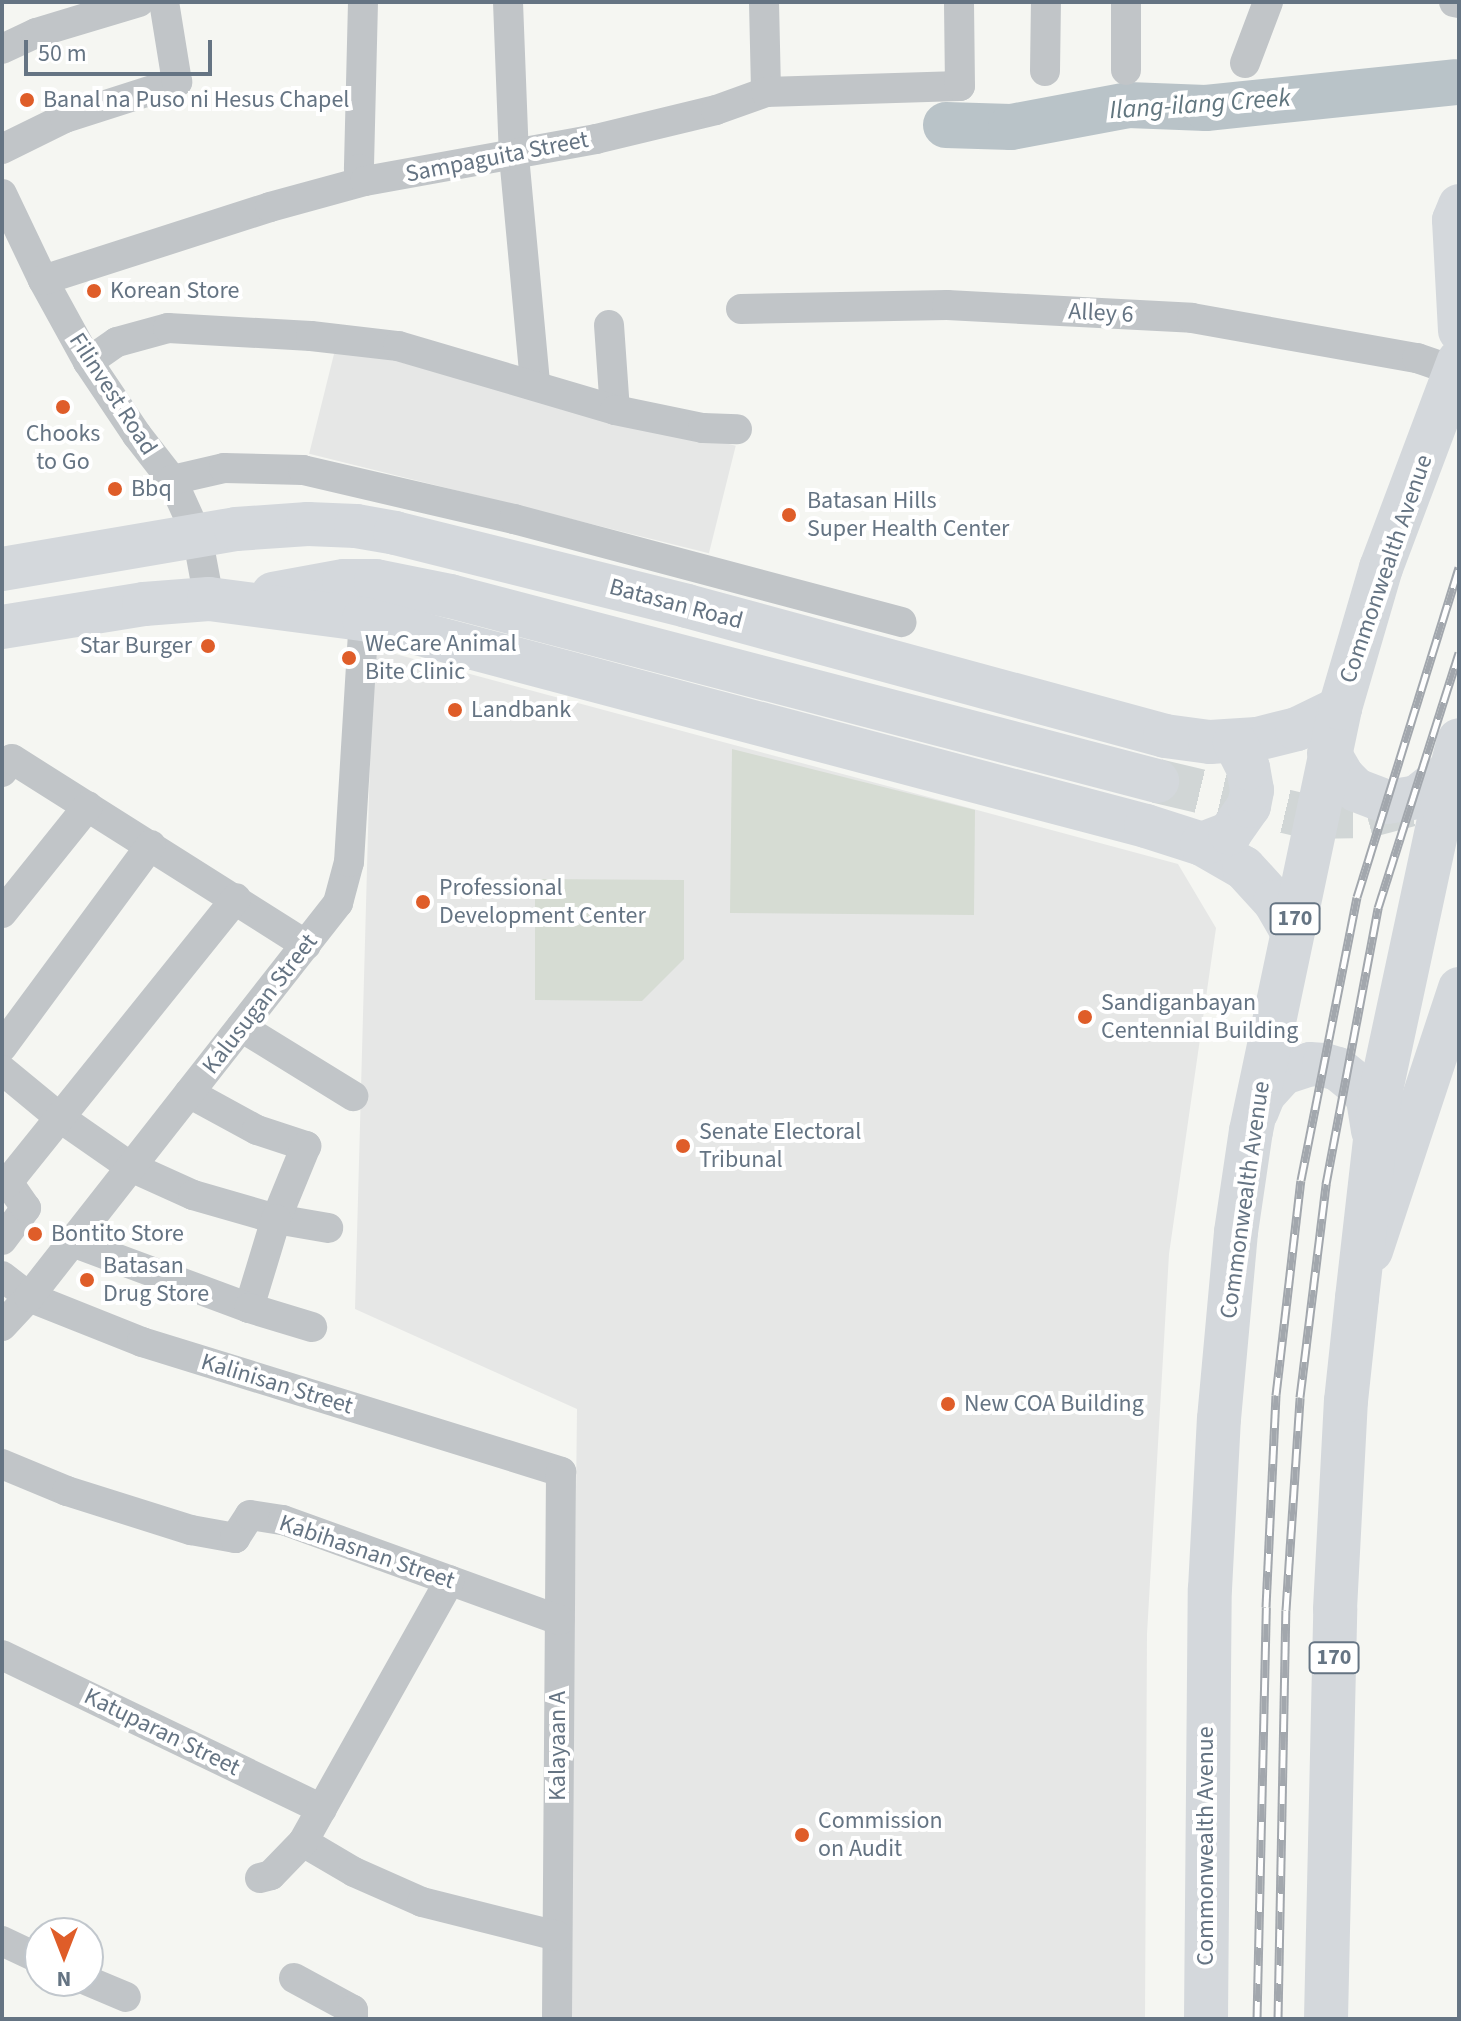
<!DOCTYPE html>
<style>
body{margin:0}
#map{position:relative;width:1461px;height:2021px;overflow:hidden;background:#f5f6f2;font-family:"Source Sans 3",sans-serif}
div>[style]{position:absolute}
.built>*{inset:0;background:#e6e7e6;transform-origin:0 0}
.green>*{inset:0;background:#d6dcd3}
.river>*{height:46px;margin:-23px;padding:0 23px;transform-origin:23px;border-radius:23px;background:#b9c3c8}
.primary-tunnel>*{height:44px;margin-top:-22px;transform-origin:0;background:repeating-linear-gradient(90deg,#d1d6d6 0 44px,transparent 0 66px)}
.street>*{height:30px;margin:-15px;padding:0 15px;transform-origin:15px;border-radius:15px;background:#c1c5c8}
.secondary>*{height:42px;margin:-21px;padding:0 21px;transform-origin:21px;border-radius:21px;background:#d4d8dc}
.primary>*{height:44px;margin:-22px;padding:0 22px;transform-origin:22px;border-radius:22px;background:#d4d8dc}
.rail>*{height:9px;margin-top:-4.5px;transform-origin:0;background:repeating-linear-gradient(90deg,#fff 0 18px,#a2a7ad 0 36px);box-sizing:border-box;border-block:2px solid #a2a7ad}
.dots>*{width:22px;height:22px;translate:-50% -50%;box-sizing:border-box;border:4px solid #fff;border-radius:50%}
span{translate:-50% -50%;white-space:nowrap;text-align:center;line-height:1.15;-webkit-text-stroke:8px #fff;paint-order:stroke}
.shield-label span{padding:2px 6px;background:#fff;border:2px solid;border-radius:6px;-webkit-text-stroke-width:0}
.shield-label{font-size:22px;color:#657483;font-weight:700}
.poi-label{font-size:24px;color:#657483}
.left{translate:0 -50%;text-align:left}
.right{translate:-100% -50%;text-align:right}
.street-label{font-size:24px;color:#657483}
.water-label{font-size:26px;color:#61767f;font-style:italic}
.frame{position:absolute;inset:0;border:4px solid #657483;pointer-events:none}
.north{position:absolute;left:24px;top:1917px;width:80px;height:80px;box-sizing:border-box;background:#fff;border:2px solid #c1c7cd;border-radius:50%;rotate:180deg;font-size:22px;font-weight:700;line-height:32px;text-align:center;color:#657483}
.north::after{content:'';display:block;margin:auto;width:28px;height:36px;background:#df5d29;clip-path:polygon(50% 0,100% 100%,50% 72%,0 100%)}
.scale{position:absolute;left:24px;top:40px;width:188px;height:36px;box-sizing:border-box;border:4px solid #657483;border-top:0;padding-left:10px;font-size:24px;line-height:28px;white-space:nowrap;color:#657483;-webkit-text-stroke:6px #fff;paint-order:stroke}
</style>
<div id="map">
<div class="built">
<div style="left:336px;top:346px;width:412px;height:111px;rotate:14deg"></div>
<div style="clip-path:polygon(373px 648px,1178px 864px,1216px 928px,1169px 1254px,1147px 1634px,1145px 2019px,570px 2019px,577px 1409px,355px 1309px)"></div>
</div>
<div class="green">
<div style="clip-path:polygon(732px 749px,975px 810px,974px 915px,730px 913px)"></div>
<div style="clip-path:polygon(535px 879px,684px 880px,684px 959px,642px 1001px,535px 1000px)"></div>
</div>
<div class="river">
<div style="left:946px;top:125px;width:65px;rotate:1.8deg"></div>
<div style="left:1011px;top:127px;width:119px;rotate:-10.6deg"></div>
<div style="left:1128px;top:105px;width:78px;rotate:2.2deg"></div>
<div style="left:1206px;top:108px;width:251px;rotate:-5.9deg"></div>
</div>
<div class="primary-tunnel">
<div style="left:1157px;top:781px;width:156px;rotate:13.3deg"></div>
<div style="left:1309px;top:817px;width:58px;rotate:-1deg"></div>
<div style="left:1367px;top:816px;width:55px;rotate:-14.8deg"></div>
</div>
<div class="street">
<div style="left:363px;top:2px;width:167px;rotate:91.4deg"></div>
<div style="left:359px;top:169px;width:13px;rotate:63deg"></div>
<div style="left:508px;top:2px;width:154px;rotate:87.8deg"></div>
<div style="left:514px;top:156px;width:229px;rotate:84.7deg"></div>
<div style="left:764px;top:2px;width:90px;rotate:88.7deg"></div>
<div style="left:1454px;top:2px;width:5px;rotate:11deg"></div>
<div style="left:2px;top:49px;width:38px;rotate:-25deg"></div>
<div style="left:36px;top:33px;width:108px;rotate:-16.8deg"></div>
<div style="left:1245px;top:63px;width:65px;rotate:-69.3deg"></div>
<div style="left:1126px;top:70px;width:68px;rotate:-90deg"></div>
<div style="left:1045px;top:71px;width:69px;rotate:-89.2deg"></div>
<div style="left:2px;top:149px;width:70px;rotate:-26.2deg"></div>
<div style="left:65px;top:118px;width:118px;rotate:-17.8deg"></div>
<div style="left:177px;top:82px;width:81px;rotate:-99.2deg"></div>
<div style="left:2px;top:194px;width:95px;rotate:64.5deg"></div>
<div style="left:43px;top:280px;width:94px;rotate:61.2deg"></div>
<div style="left:88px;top:362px;width:88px;rotate:56.1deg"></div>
<div style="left:137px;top:435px;width:57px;rotate:52.1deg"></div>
<div style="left:172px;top:480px;width:60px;rotate:65.6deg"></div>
<div style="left:197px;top:535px;width:65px;rotate:79.4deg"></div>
<div style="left:43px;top:280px;width:238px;rotate:-17.8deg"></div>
<div style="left:270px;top:207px;width:98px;rotate:-15.3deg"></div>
<div style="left:365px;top:181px;width:235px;rotate:-10.3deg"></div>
<div style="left:596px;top:139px;width:123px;rotate:-13.6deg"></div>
<div style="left:716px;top:110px;width:53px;rotate:-19.8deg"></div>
<div style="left:766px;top:92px;width:194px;rotate:-1.8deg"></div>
<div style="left:960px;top:86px;width:84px;rotate:-90.7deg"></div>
<div style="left:741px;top:309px;width:206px;rotate:-1.1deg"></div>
<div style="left:947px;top:305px;width:245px;rotate:3deg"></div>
<div style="left:1192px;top:318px;width:229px;rotate:10.1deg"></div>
<div style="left:1417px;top:358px;width:40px;rotate:18.9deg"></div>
<div style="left:609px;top:325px;width:85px;rotate:86deg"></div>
<div style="left:88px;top:362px;width:35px;rotate:-35deg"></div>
<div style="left:117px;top:342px;width:53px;rotate:-15.4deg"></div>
<div style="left:168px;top:328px;width:143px;rotate:3.2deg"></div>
<div style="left:311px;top:336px;width:88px;rotate:6.6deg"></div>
<div style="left:398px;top:346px;width:226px;rotate:16.4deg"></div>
<div style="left:615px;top:410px;width:90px;rotate:11.6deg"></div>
<div style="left:703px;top:428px;width:34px;rotate:2deg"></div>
<div style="left:172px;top:480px;width:53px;rotate:-13deg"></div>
<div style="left:224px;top:468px;width:79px;rotate:1.5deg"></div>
<div style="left:303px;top:470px;width:217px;rotate:13.1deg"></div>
<div style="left:514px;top:519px;width:401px;rotate:14.9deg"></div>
<div style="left:2px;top:772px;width:16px;rotate:-52deg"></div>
<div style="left:12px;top:759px;width:348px;rotate:32.3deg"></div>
<div style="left:2px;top:913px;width:137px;rotate:-51.2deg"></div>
<div style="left:241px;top:1027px;width:132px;rotate:31.6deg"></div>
<div style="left:2px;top:1047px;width:251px;rotate:-53.6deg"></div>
<div style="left:2px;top:1070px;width:74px;rotate:39.5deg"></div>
<div style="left:59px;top:1117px;width:88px;rotate:34.8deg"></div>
<div style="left:131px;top:1167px;width:68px;rotate:24.3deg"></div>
<div style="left:193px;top:1195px;width:86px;rotate:16.1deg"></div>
<div style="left:276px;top:1219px;width:53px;rotate:9.8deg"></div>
<div style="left:189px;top:1093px;width:77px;rotate:28.6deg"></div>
<div style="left:257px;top:1130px;width:52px;rotate:18.1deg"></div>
<div style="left:306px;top:1146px;width:79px;rotate:112.3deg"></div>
<div style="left:276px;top:1219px;width:93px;rotate:106.9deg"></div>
<div style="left:2px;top:1240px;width:40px;rotate:-53deg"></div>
<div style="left:26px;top:1208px;width:32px;rotate:-125deg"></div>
<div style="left:8px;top:1182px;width:364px;rotate:-51.2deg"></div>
<div style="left:72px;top:1242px;width:189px;rotate:20.4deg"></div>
<div style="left:249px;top:1308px;width:66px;rotate:16.8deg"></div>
<div style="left:2px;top:1276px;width:34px;rotate:38deg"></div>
<div style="left:29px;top:1297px;width:122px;rotate:21.7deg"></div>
<div style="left:142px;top:1342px;width:439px;rotate:17.2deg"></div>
<div style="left:561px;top:1472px;width:547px;rotate:90.42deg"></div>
<div style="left:2px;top:1326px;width:40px;rotate:-47deg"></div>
<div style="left:29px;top:1297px;width:501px;rotate:-51.89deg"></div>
<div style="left:338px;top:903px;width:42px;rotate:-75deg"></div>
<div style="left:349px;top:862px;width:243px;rotate:-86.5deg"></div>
<div style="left:2px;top:1464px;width:70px;rotate:22.6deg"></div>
<div style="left:67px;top:1491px;width:130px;rotate:17.5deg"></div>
<div style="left:191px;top:1530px;width:45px;rotate:10.3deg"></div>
<div style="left:235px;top:1538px;width:27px;rotate:-57deg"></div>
<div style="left:250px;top:1515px;width:33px;rotate:9deg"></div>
<div style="left:283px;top:1520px;width:294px;rotate:19.9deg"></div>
<div style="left:2px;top:1655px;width:355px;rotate:25.7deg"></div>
<div style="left:303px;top:1842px;width:59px;rotate:30.5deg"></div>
<div style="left:354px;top:1872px;width:74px;rotate:23.8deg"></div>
<div style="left:422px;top:1902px;width:139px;rotate:14.1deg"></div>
<div style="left:260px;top:1878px;width:11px;rotate:-15deg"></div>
<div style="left:271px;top:1875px;width:46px;rotate:-45.9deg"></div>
<div style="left:303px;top:1842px;width:300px;rotate:-60.7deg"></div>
<div style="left:2px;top:1941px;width:42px;rotate:25.3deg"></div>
<div style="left:294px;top:1978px;width:67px;rotate:28.5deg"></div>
<div style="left:353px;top:2010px;width:9px;rotate:90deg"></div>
<div style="left:88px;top:1981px;width:41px;rotate:22.8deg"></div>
</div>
<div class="secondary">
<div style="left:1459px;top:205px;width:16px;rotate:112deg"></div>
<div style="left:1453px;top:220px;width:111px;rotate:86.9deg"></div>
<div style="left:1372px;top:1251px;width:277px;rotate:-71.7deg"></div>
</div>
<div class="primary">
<div style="left:2px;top:569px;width:237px;rotate:-9.7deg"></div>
<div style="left:236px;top:529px;width:72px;rotate:-4deg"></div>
<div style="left:308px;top:524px;width:48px;rotate:2.4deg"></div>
<div style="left:356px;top:526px;width:40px;rotate:10deg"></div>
<div style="left:395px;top:533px;width:301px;rotate:14deg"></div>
<div style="left:687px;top:606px;width:495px;rotate:15.2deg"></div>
<div style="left:1165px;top:736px;width:45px;rotate:7.6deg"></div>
<div style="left:1210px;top:742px;width:47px;rotate:-3.7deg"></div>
<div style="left:1257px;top:739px;width:41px;rotate:-14deg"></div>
<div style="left:1297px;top:729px;width:48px;rotate:-26deg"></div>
<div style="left:273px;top:594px;width:72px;rotate:-10.4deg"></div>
<div style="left:344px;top:581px;width:32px"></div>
<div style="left:376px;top:581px;width:76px;rotate:11.5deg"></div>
<div style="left:450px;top:596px;width:731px;rotate:14.66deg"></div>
<div style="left:2px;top:627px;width:144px;rotate:-9.2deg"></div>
<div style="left:144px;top:604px;width:65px;rotate:-4.4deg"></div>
<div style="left:209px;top:599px;width:156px;rotate:7.4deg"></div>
<div style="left:364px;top:619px;width:809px;rotate:14.83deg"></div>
<div style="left:1146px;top:826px;width:59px;rotate:17.8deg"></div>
<div style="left:1202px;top:844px;width:48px;rotate:29.7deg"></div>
<div style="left:1244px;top:868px;width:46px;rotate:47.6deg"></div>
<div style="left:1275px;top:902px;width:34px;rotate:60deg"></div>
<div style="left:1329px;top:753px;width:28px;rotate:60deg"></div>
<div style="left:1343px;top:777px;width:18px;rotate:45deg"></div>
<div style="left:1356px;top:790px;width:33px;rotate:21deg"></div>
<div style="left:1387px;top:802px;width:30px;rotate:-9deg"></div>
<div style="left:1417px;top:797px;width:41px;rotate:-38deg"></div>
<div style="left:1202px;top:844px;width:30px;rotate:-21deg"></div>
<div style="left:1230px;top:833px;width:33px;rotate:-55deg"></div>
<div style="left:1249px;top:806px;width:16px;rotate:-79deg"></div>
<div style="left:1252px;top:790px;width:22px;rotate:-100deg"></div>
<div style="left:1248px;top:768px;width:29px;rotate:-117deg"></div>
<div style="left:1257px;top:1111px;width:18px;rotate:-68deg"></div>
<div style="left:1264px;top:1094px;width:28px;rotate:-48deg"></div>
<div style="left:1283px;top:1073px;width:28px;rotate:-18deg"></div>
<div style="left:1310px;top:1064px;width:14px;rotate:4deg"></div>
<div style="left:1324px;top:1065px;width:15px;rotate:16deg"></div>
<div style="left:1338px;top:1069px;width:28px;rotate:39deg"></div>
<div style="left:1360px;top:1087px;width:14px;rotate:56deg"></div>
<div style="left:1368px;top:1099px;width:32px;rotate:81deg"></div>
<div style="left:1206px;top:2019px;width:430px;rotate:-89.5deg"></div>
<div style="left:1210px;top:1589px;width:170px;rotate:-87deg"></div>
<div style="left:1219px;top:1419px;width:188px;rotate:-84.8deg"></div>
<div style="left:1236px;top:1232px;width:102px;rotate:-81.6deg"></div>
<div style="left:1251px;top:1131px;width:432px;rotate:-78.1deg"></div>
<div style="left:1340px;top:708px;width:146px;rotate:-73.7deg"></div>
<div style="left:1381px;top:568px;width:221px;rotate:-69.4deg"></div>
<div style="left:1326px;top:2019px;width:410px;rotate:-88.7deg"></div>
<div style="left:1335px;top:1609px;width:208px;rotate:-87deg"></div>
<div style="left:1346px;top:1401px;width:104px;rotate:-83.9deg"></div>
<div style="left:1357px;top:1298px;width:204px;rotate:-83.5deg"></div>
<div style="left:1380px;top:1095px;width:297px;rotate:-77.9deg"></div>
<div style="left:1442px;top:805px;width:67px;rotate:-75.3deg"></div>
</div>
<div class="rail">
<div style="left:1257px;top:2019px;width:412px;rotate:-88.7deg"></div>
<div style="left:1266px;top:1607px;width:212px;rotate:-87.3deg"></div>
<div style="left:1276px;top:1395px;width:216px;rotate:-83.4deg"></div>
<div style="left:1301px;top:1180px;width:288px;rotate:-78.8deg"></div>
<div style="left:1357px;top:897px;width:345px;rotate:-72.8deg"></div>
<div style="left:1278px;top:2019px;width:409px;rotate:-88.9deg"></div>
<div style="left:1286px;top:1610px;width:213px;rotate:-86.2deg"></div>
<div style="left:1300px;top:1397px;width:215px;rotate:-83deg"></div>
<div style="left:1326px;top:1184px;width:281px;rotate:-79.3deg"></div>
<div style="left:1378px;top:908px;width:268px;rotate:-72.4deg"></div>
</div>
<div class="dots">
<div style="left:27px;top:100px;background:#df5d29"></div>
<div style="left:94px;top:291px;background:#df5d29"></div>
<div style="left:63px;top:407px;background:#df5d29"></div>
<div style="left:115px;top:489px;background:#df5d29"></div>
<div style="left:789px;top:515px;background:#df5d29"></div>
<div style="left:208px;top:646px;background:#df5d29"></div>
<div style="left:349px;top:658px;background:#df5d29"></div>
<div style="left:455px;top:710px;background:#df5d29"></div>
<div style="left:423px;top:902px;background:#df5d29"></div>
<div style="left:1085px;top:1017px;background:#df5d29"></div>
<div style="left:683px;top:1146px;background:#df5d29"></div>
<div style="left:35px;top:1234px;background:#df5d29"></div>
<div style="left:87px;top:1280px;background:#df5d29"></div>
<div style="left:948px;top:1404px;background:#df5d29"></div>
<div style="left:802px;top:1835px;background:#df5d29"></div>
</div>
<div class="shield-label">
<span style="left:1295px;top:919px">170</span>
<span style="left:1334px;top:1658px">170</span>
</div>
<div class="poi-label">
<span class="left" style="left:43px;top:100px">Banal na Puso ni Hesus Chapel</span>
<span class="left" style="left:110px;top:291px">Korean Store</span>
<span style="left:63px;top:448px">Chooks<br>to Go</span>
<span class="left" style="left:131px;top:489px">Bbq</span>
<span class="left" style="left:807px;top:515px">Batasan Hills<br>Super Health Center</span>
<span class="left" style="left:365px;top:658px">WeCare Animal<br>Bite Clinic</span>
<span class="right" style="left:192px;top:646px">Star Burger</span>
<span class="left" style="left:471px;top:710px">Landbank</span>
<span class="left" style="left:439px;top:902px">Professional<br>Development Center</span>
<span class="left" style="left:1101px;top:1017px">Sandiganbayan<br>Centennial Building</span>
<span class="left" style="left:699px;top:1146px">Senate Electoral<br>Tribunal</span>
<span class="left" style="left:51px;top:1234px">Bontito Store</span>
<span class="left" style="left:103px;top:1280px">Batasan<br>Drug Store</span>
<span class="left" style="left:964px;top:1404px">New COA Building</span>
<span class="left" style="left:818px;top:1835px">Commission<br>on Audit</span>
</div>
<div class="street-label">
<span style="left:497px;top:157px;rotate:-11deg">Sampaguita Street</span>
<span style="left:1101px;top:313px;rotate:3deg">Alley 6</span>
<span style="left:113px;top:394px;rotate:57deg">Filinvest Road</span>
<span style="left:1386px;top:569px;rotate:-71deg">Commonwealth Avenue</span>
<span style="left:676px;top:604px;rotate:15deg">Batasan Road</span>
<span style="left:260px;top:1004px;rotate:-52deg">Kalusugan Street</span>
<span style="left:1245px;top:1200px;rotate:-82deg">Commonwealth Avenue</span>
<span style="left:277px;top:1384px;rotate:17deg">Kalinisan Street</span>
<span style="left:367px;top:1552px;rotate:19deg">Kabihasnan Street</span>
<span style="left:162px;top:1732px;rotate:26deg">Katuparan Street</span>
<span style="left:558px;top:1746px;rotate:-90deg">Kalayaan A</span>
<span style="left:1206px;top:1846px;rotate:-90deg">Commonwealth Avenue</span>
</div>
<div class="water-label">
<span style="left:1200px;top:104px;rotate:-4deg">Ilang-ilang Creek</span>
</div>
<div class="frame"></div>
<div class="north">N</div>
<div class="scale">50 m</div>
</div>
